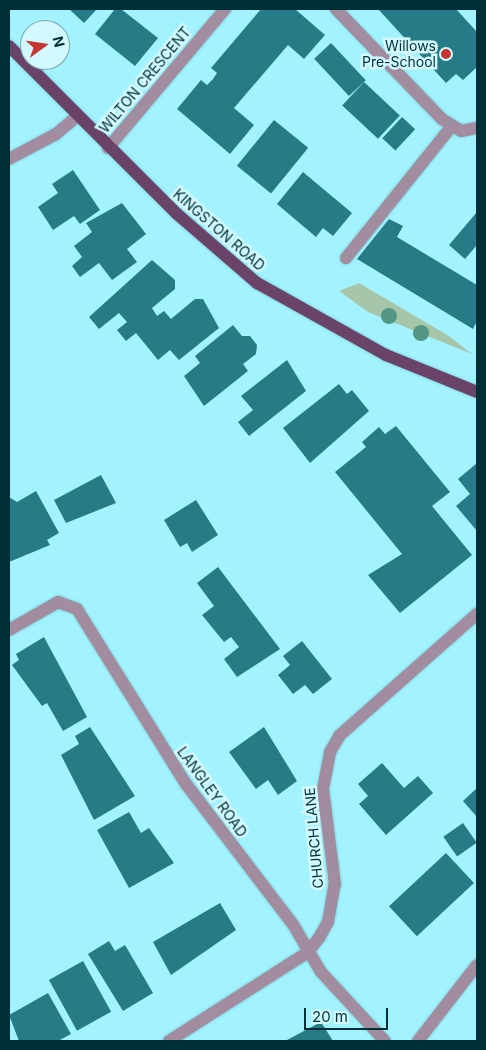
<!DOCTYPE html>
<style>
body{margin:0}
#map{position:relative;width:486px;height:1050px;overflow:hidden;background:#a2f3ff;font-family:Inter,sans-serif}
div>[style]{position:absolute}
.green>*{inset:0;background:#a7c6a9}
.building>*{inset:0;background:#277b86;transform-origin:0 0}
.roads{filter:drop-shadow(0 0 1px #85d0db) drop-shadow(0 0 1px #85d0db)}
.service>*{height:12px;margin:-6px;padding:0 6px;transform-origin:6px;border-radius:6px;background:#a18ca0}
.minor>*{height:12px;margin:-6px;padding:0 6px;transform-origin:6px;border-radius:6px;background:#a18ca0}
.primary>*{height:12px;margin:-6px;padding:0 6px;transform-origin:6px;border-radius:6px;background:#694468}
.trees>*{width:16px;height:16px;margin:-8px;border-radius:50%;background:#529683}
.dots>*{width:14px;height:14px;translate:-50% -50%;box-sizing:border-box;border:2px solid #d2f9fe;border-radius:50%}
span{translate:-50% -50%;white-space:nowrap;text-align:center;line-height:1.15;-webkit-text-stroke:5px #d2f9fe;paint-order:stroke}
.poi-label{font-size:14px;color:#003036}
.right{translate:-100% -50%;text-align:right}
.street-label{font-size:14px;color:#003036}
.frame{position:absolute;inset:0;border:10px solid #003036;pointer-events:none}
.north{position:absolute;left:20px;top:20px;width:50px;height:50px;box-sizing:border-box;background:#d2f9fe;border:1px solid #7ea9ae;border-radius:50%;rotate:76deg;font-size:14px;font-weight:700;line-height:20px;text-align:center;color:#003036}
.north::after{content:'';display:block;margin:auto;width:18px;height:22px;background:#c53730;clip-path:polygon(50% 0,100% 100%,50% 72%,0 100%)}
.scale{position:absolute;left:304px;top:1008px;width:84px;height:22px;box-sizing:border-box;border:2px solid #003036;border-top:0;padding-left:6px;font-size:15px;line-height:18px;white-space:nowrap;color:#003036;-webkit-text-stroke:4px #d2f9fe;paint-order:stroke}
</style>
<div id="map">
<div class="green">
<div style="clip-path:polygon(359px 283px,449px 336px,472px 354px,368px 312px,339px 291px)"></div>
</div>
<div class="building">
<div style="clip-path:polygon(69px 9px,97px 9px,84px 23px)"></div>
<div style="clip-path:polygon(115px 9px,121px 9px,158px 38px,135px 66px,95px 34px)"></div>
<div style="clip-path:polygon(261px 9px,295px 9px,325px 35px,304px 59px,288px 45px,234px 108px,254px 125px,230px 154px,177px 109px,201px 80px,207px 85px,213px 79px,217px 73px,211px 68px)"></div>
<div style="clip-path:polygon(378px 9px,456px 9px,477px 32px,477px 67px,463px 80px,456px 74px,446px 83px)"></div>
<div style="left:331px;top:43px;width:51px;height:23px;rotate:47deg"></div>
<div style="left:364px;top:82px;width:49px;height:32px;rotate:43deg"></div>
<div style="left:402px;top:117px;width:18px;height:29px;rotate:43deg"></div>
<div style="left:274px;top:120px;width:44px;height:59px;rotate:39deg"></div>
<div style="clip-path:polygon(73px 170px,100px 210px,80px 224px,74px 216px,53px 230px,38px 207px,58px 193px,52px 184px)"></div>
<div style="clip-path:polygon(303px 172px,352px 213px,333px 236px,323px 228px,316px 237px,277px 204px)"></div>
<div style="clip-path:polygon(122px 203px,146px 234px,127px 249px,137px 262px,112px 280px,99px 263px,80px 277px,72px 266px,82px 257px,74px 246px,92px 232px,86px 223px)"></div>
<div style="clip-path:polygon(477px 212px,477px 245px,465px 259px,449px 245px)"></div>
<div style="clip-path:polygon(389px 219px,403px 226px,397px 237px,477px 285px,477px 321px,473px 329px,357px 259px)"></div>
<div style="clip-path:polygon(152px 260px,175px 280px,175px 289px,152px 308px,157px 316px,164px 311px,171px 319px,195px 299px,203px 299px,219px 328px,179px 360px,170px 350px,158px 360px,136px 333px,126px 341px,117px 330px,127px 322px,119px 313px,99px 329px,89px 317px)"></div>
<div style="clip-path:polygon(233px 325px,242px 336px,250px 336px,257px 345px,256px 354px,243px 364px,248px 371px,204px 406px,184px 376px,200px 363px,195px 356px)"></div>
<div style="clip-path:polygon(287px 360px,306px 391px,249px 436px,238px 422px,253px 410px,241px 396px)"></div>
<div style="clip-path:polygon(339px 384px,347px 394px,352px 390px,369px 411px,310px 463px,283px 428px)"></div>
<div style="clip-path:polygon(396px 426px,450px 492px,432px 506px,472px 555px,400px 613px,368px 575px,402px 554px,335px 472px,366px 447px,362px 442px,379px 427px,385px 434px)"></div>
<div style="clip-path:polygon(477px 463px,477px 531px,456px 506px,470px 494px,458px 479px)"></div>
<div style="clip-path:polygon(101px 475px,116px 503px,66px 523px,54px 500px)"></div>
<div style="clip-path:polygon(36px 491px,59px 533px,47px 540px,50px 545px,9px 562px,9px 497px,17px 502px)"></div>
<div style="clip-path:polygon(196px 500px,218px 535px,192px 552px,187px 543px,180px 547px,164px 520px)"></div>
<div style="clip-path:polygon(218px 567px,280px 649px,237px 677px,224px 659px,239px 647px,231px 637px,224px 642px,202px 615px,214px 606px,197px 583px)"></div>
<div style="clip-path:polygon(44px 637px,87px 717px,63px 731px,47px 703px,42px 706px,12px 665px,19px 660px,16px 654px)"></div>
<div style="clip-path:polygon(302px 641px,332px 679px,313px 694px,305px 685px,293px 694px,278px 675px,290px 665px,283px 656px)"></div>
<div style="clip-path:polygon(90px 727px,135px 796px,94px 820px,61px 755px,79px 744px,75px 736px)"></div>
<div style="clip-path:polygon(264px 727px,297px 781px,278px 795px,268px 780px,256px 789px,229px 752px)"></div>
<div style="clip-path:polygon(382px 763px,404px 788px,418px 776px,433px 793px,386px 835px,359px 804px,368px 796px,358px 784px)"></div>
<div style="clip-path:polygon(477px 788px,477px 817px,463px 801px)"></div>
<div style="clip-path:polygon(129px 812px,141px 833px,149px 828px,174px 863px,129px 888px,97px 830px)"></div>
<div style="left:463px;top:823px;width:24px;height:24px;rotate:55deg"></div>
<div style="left:446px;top:853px;width:41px;height:78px;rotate:47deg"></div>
<div style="clip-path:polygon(220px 903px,236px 930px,171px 975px,153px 942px)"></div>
<div style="clip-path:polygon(109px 941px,115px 951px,125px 945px,153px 993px,123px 1011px,88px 954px)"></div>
<div style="left:83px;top:961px;width:58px;height:39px;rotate:61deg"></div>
<div style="clip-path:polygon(48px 993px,71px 1034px,58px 1041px,19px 1041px,9px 1015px)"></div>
<div style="clip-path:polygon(321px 1022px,333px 1041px,285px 1041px)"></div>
</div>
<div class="roads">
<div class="service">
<div style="left:346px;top:258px;width:168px;rotate:-51.3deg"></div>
</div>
<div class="minor">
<div style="left:336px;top:9px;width:153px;rotate:46.1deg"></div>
<div style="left:442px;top:119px;width:22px;rotate:32deg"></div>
<div style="left:461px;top:131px;width:16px;rotate:-11deg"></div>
<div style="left:108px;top:148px;width:182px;rotate:-49.9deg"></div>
<div style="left:9px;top:159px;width:53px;rotate:-28deg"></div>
<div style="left:56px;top:134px;width:26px;rotate:-40deg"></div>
<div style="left:9px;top:630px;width:56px;rotate:-29.7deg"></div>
<div style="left:58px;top:602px;width:20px;rotate:20deg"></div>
<div style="left:77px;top:609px;width:206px;rotate:58.1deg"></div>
<div style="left:186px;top:784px;width:178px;rotate:52.7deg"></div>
<div style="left:294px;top:926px;width:53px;rotate:59.6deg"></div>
<div style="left:321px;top:972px;width:94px;rotate:47.2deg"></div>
<div style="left:169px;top:1041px;width:165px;rotate:-32.6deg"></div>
<div style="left:308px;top:952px;width:18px;rotate:-52deg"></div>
<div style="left:319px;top:938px;width:18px;rotate:-61deg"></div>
<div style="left:328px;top:922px;width:39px;rotate:-80deg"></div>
<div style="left:335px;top:884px;width:96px;rotate:-97.2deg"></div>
<div style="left:323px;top:789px;width:38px;rotate:-79deg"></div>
<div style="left:330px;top:752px;width:20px;rotate:-60deg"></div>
<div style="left:340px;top:735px;width:183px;rotate:-41.5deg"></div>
<div style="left:418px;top:1041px;width:96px;rotate:-52.2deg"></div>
</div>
<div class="primary">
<div style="left:9px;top:46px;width:238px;rotate:45deg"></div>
<div style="left:177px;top:214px;width:106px;rotate:40.8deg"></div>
<div style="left:257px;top:283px;width:148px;rotate:29.2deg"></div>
<div style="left:386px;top:355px;width:98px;rotate:22.1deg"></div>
</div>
</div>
<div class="trees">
<div style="left:389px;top:316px"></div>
<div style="left:421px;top:333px"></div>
</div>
<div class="dots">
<div style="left:446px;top:54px;background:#c53730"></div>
</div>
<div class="poi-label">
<span class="right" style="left:436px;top:54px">Willows<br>Pre-School</span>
</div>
<div class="street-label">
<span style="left:145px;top:80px;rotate:-50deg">WILTON CRESCENT</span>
<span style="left:219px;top:230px;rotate:41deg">KINGSTON ROAD</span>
<span style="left:212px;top:792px;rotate:54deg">LANGLEY ROAD</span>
<span style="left:314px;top:838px;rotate:-95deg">CHURCH LANE</span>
</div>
<div class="frame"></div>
<div class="north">N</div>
<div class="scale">20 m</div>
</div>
